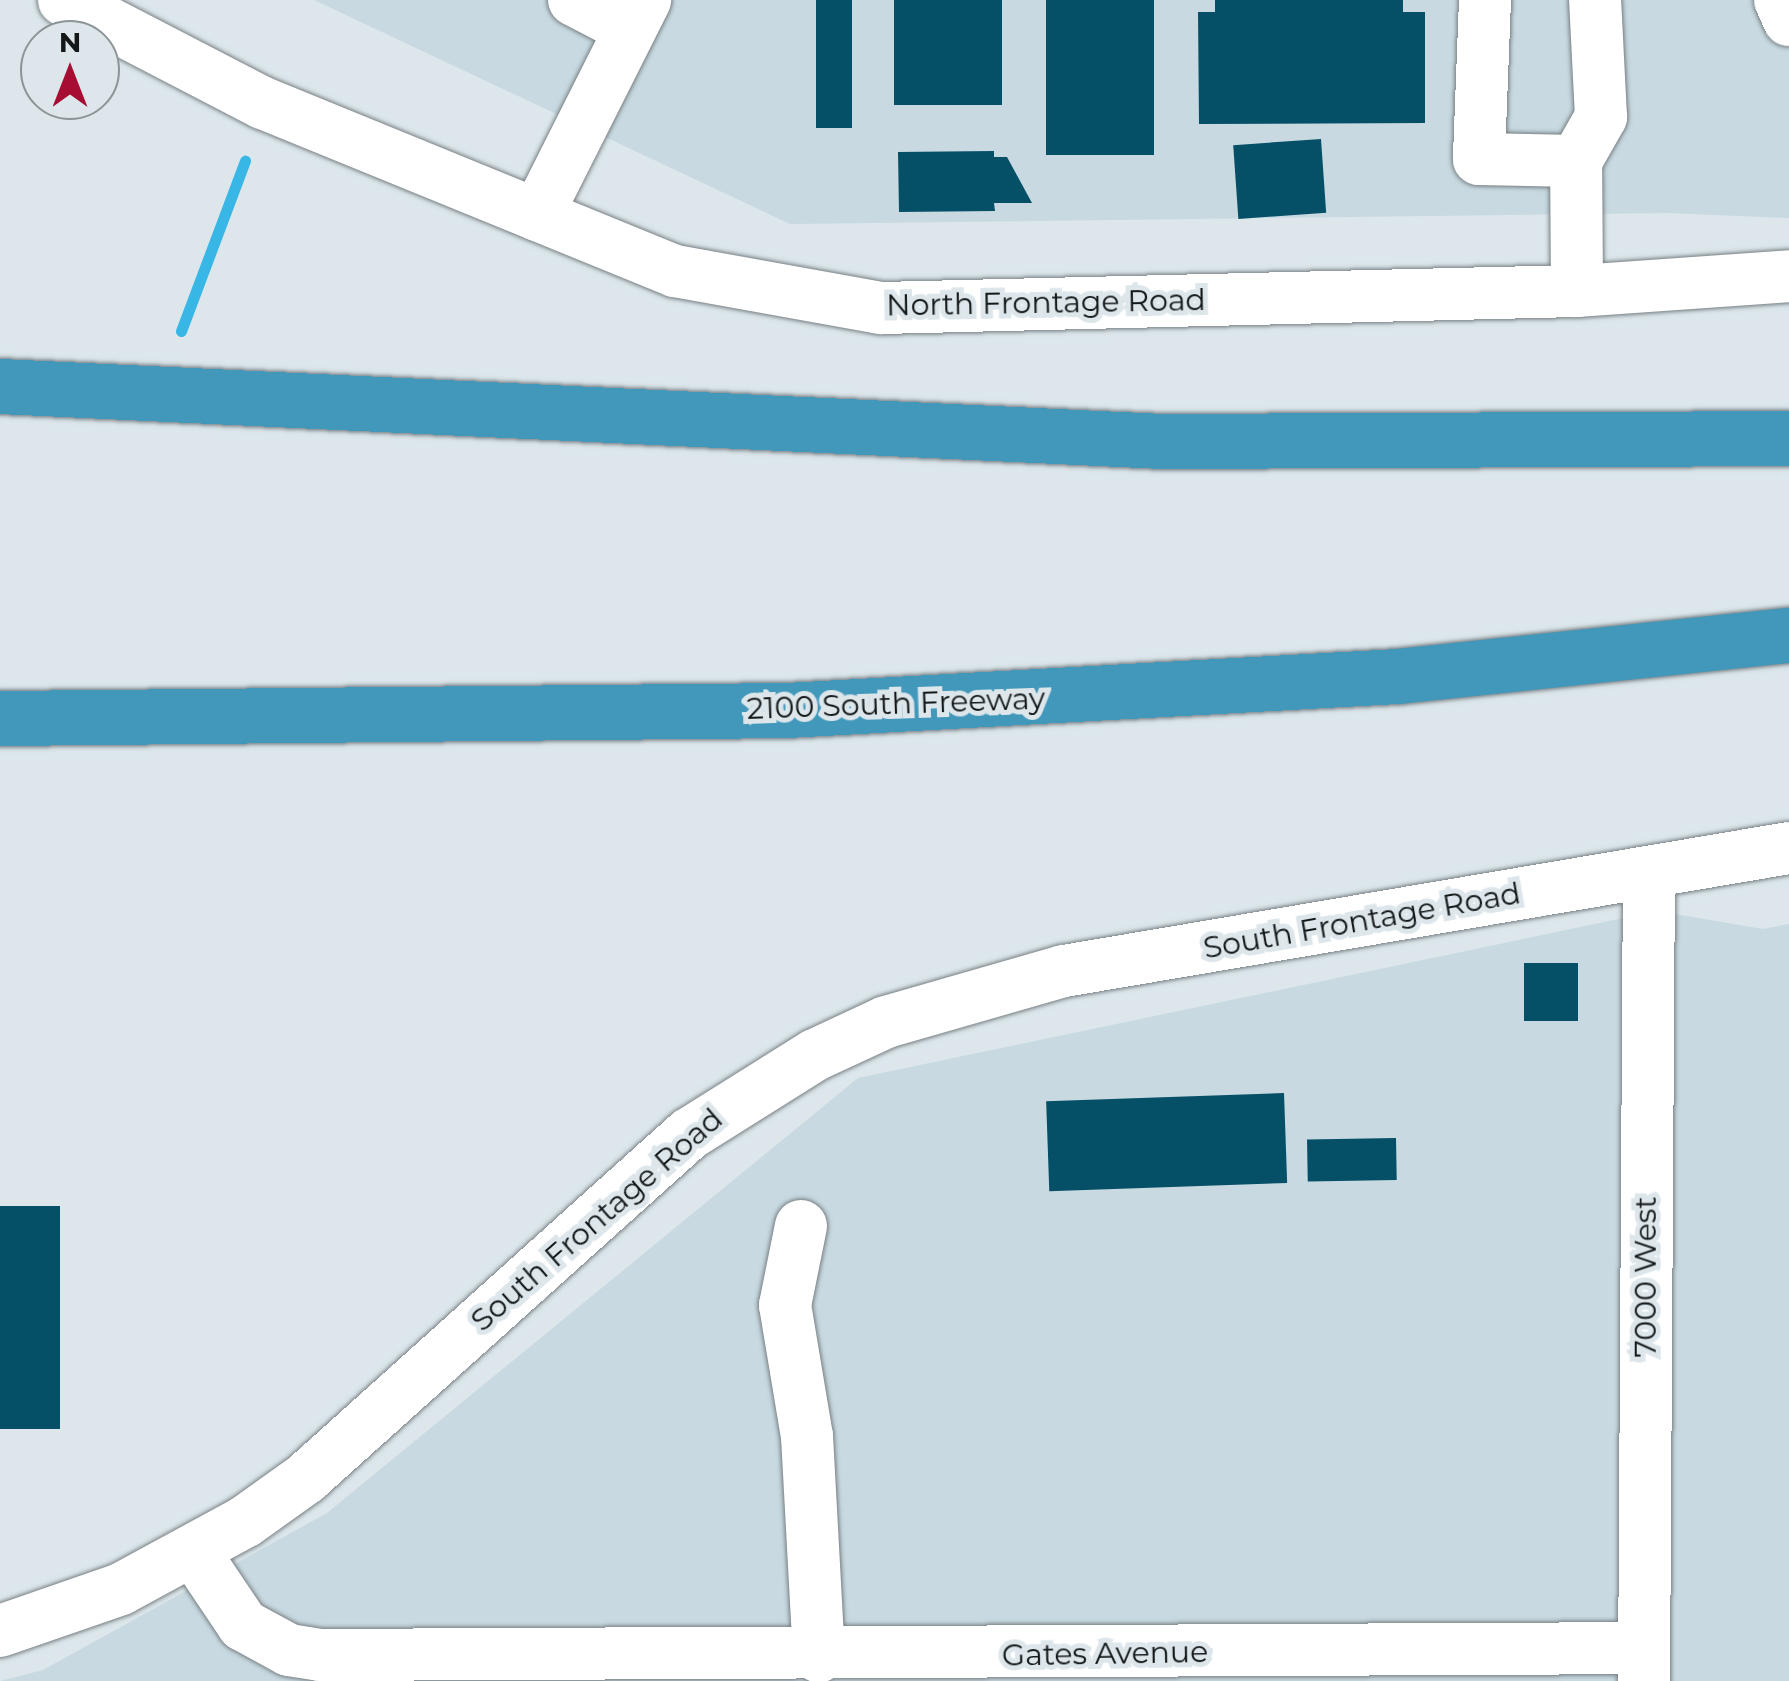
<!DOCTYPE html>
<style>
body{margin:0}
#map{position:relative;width:1789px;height:1681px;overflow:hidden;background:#dce6eb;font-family:Montserrat,sans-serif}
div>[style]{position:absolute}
.built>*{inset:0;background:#c8d9e1}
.stream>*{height:11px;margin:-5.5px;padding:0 5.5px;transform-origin:5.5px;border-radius:5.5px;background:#38b6e5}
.building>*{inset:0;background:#054f67;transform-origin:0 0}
.roads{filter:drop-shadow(0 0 2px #788084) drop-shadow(0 0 2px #788084)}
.minor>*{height:52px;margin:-26px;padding:0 26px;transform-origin:26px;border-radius:26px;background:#fff}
.highway>*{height:55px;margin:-27.5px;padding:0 27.5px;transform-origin:27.5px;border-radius:27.5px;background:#4298ba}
span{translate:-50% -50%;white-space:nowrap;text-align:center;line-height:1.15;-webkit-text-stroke:10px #dce6eb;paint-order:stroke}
.street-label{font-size:30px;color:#141819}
.north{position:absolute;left:20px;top:20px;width:100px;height:100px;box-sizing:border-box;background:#dce6eb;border:2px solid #8c9497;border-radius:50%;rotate:0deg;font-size:28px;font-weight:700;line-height:40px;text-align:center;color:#141819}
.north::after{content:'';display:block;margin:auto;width:35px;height:45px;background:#a70d32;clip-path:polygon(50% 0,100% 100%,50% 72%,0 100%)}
</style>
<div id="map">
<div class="built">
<div style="clip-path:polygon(314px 0,1789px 0,1789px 218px,1667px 213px,790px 224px)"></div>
<div style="clip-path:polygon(1657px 911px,1763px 929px,1789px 924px,1789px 1681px,0 1681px,43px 1670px,327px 1513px,858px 1078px)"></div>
</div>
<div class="stream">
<div style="left:181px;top:331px;width:182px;rotate:-69.4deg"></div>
</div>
<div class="building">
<div style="left:816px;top:0;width:36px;height:128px"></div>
<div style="left:894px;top:0;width:108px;height:105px"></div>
<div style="left:1046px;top:0;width:108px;height:155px"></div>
<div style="clip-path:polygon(1215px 0,1403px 0,1403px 12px,1425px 12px,1425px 123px,1199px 124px,1198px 12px,1215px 12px)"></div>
<div style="left:1321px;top:139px;width:74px;height:88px;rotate:86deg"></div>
<div style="clip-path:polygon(994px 151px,994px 157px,1007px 157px,1032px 203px,994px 203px,995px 211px,899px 212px,898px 152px)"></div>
<div style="left:1524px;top:963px;width:54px;height:58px"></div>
<div style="left:1284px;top:1093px;width:90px;height:238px;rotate:88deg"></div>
<div style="left:1396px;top:1138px;width:42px;height:89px;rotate:89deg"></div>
<div style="left:0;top:1206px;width:60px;height:223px"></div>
</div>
<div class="roads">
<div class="minor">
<div style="left:64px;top:0;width:224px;rotate:27.4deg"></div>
<div style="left:263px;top:103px;width:445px;rotate:22.2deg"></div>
<div style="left:675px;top:271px;width:209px;rotate:10.2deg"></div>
<div style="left:881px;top:308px;width:696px;rotate:-1.4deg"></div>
<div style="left:1577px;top:291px;width:213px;rotate:-4deg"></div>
<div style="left:574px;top:0;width:63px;rotate:27.4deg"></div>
<div style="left:1485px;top:0;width:159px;rotate:92.2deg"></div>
<div style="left:1479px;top:159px;width:97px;rotate:1.2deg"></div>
<div style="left:1780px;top:0;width:22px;rotate:66deg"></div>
<div style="left:537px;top:215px;width:241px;rotate:-63.3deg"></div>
<div style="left:1577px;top:291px;width:130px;rotate:-90.4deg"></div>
<div style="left:1576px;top:161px;width:51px;rotate:-60.4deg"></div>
<div style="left:1601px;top:117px;width:117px;rotate:-92.9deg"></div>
<div style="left:801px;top:1226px;width:81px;rotate:101.4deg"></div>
<div style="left:785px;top:1305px;width:133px;rotate:80.5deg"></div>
<div style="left:807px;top:1436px;width:221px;rotate:86.9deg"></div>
<div style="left:194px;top:1552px;width:88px;rotate:56.1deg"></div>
<div style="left:243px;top:1625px;width:52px;rotate:28.5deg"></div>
<div style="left:289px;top:1650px;width:31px;rotate:9deg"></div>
<div style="left:320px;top:1655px;width:1323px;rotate:-0.3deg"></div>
<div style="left:0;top:1631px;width:128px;rotate:-19.1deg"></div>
<div style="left:121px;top:1589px;width:142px;rotate:-28.5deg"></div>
<div style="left:246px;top:1521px;width:74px;rotate:-35.6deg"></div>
<div style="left:306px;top:1478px;width:515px;rotate:-41.93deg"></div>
<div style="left:689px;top:1134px;width:149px;rotate:-32.1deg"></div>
<div style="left:815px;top:1055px;width:78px;rotate:-24.9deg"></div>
<div style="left:886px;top:1022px;width:185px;rotate:-16deg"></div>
<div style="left:1064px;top:971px;width:735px;rotate:-9.63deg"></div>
<div style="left:1644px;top:1681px;width:808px;rotate:-89.65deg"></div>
</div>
<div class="highway">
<div style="left:0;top:386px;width:1163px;rotate:2.71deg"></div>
<div style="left:1162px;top:441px;width:627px;rotate:-0.27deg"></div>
<div style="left:0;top:718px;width:787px;rotate:-0.58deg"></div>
<div style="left:787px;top:710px;width:611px;rotate:-3.19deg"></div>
<div style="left:1397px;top:676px;width:394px;rotate:-6deg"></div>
</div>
</div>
<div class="street-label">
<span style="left:1046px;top:303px;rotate:-1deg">North Frontage Road</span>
<span style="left:896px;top:704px;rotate:-2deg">2100 South Freeway</span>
<span style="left:1362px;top:921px;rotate:-10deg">South Frontage Road</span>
<span style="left:597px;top:1220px;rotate:-41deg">South Frontage Road</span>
<span style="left:1646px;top:1277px;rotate:-90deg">7000 West</span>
<span style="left:1105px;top:1654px;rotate:-1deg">Gates Avenue</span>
</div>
<div class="north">N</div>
</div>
